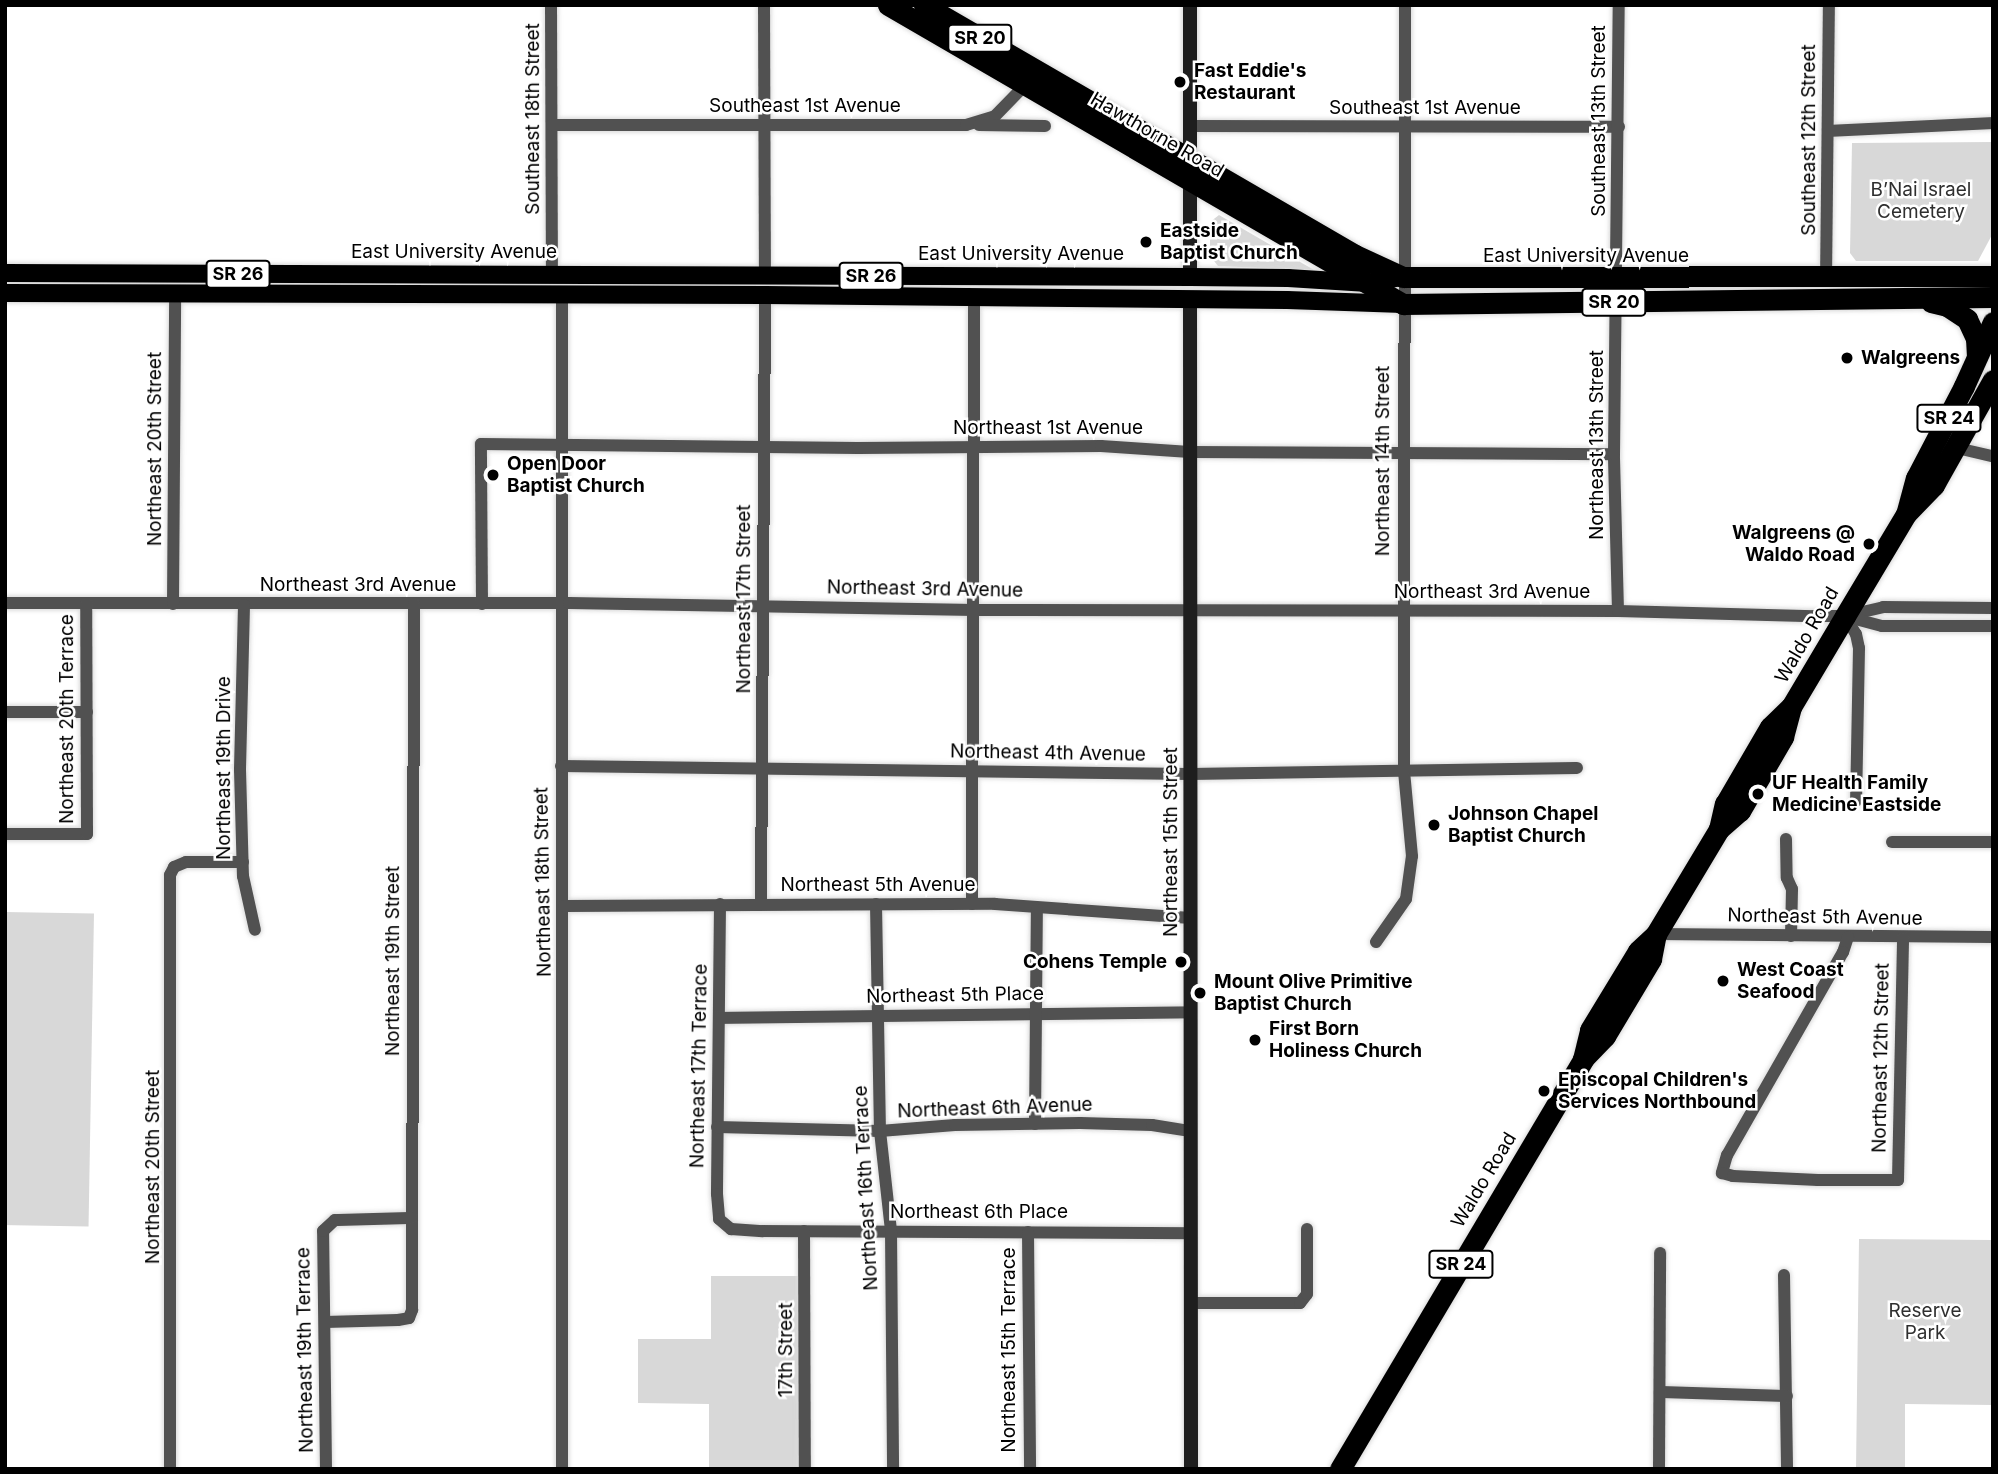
<!DOCTYPE html>
<meta charset="utf-8">
<style>
body{margin:0}
#map{position:relative;width:1998px;height:1474px;overflow:hidden;background:#fff;font-family:Inter,sans-serif}
div>[style]{position:absolute}
.green>*{inset:0;background:#d8d8d8;transform-origin:0 0}
.roads{filter:drop-shadow(0 0 2px #dbdbdb) drop-shadow(0 0 2px #dbdbdb)}
.street>*{height:12px;margin:-6px;padding:0 6px;transform-origin:6px;border-radius:6px;background:#515151}
.secondary>*{height:14px;margin:-7px;padding:0 7px;transform-origin:7px;border-radius:7px;background:#1e1e1e}
.primary>*{height:18px;margin:-9px;padding:0 9px;transform-origin:9px;border-radius:9px;background:#000}
.highway>*{height:21px;margin:-10.5px;padding:0 10.5px;transform-origin:10.5px;border-radius:10.5px;background:#000}
.dots>*{width:19px;height:19px;translate:-50% -50%;box-sizing:border-box;border:4px solid #fff;border-radius:50%}
span{translate:-50% -50%;white-space:nowrap;text-align:center;line-height:1.15;-webkit-text-stroke:5px #fff;paint-order:stroke}
.shield-label span{padding:2px 5px;background:#fff;border:2px solid;border-radius:5px;-webkit-text-stroke-width:0}
.shield-label{font-size:18px;color:#000;font-weight:700}
.poi-label{font-size:19px;color:#000;font-weight:700}
.left{translate:0 -50%;text-align:left}
.right{translate:-100% -50%;text-align:right}
.street-label{font-size:19px;color:#000}
.park-label{font-size:19px;color:#2f2f2f}
.frame{position:absolute;inset:0;border:7px solid #000;pointer-events:none}
</style>
<div id="map">
<div class="green">
<div style="clip-path:polygon(1993px 142px,1993px 233px,1978px 261px,1856px 261px,1850px 253px,1852px 143px)"></div>
<div style="clip-path:polygon(1219px 215px,1314px 270px,1218px 266px,1210px 256px,1210px 222px)"></div>
<div style="left:5px;top:912px;width:89px;height:313px;rotate:1deg"></div>
<div style="clip-path:polygon(1859px 1239px,1993px 1240px,1993px 1405px,1905px 1404px,1905px 1469px,1856px 1469px)"></div>
<div style="clip-path:polygon(711px 1276px,802px 1276px,801px 1469px,709px 1469px,709px 1404px,638px 1403px,638px 1339px,711px 1339px)"></div>
</div>
<div class="roads">
<div class="street">
<div style="left:551px;top:5px;width:270px;rotate:89.8deg"></div>
<div style="left:764px;top:5px;width:271px;rotate:89.8deg"></div>
<div style="left:552px;top:125px;width:414px"></div>
<div style="left:966px;top:125px;width:30px;rotate:-17deg"></div>
<div style="left:995px;top:116px;width:49px;rotate:-45.8deg"></div>
<div style="left:979px;top:125px;width:66px;rotate:0.9deg"></div>
<div style="left:1190px;top:126px;width:429px;rotate:0.1deg"></div>
<div style="left:1828px;top:131px;width:165px;rotate:-2.8deg"></div>
<div style="left:1826px;top:281px;width:276px;rotate:-89.4deg"></div>
<div style="left:562px;top:294px;width:1175px;rotate:90deg"></div>
<div style="left:1957px;top:448px;width:37px;rotate:13deg"></div>
<div style="left:5px;top:603px;width:564px"></div>
<div style="left:569px;top:603px;width:406px;rotate:1deg"></div>
<div style="left:975px;top:610px;width:643px;rotate:0.09deg"></div>
<div style="left:1618px;top:611px;width:196px;rotate:1.5deg"></div>
<div style="left:1814px;top:616px;width:31px"></div>
<div style="left:1845px;top:616px;width:39px;rotate:-13deg"></div>
<div style="left:1883px;top:607px;width:110px;rotate:0.5deg"></div>
<div style="left:173px;top:604px;width:311px;rotate:-89.6deg"></div>
<div style="left:482px;top:604px;width:160px;rotate:-90.4deg"></div>
<div style="left:481px;top:444px;width:377px;rotate:0.6deg"></div>
<div style="left:858px;top:448px;width:243px;rotate:-0.5deg"></div>
<div style="left:1101px;top:446px;width:89px;rotate:3.9deg"></div>
<div style="left:1190px;top:452px;width:424px;rotate:0.3deg"></div>
<div style="left:244px;top:605px;width:165px;rotate:91.4deg"></div>
<div style="left:240px;top:770px;width:106px;rotate:88.4deg"></div>
<div style="left:243px;top:876px;width:55px;rotate:77.5deg"></div>
<div style="left:1618px;top:611px;width:157px;rotate:-91.5deg"></div>
<div style="left:1614px;top:454px;width:449px;rotate:-89.4deg"></div>
<div style="left:1845px;top:616px;width:21px;rotate:59deg"></div>
<div style="left:1856px;top:634px;width:14px;rotate:78deg"></div>
<div style="left:1859px;top:648px;width:153px;rotate:91.1deg"></div>
<div style="left:1848px;top:617px;width:35px;rotate:15deg"></div>
<div style="left:1882px;top:626px;width:111px"></div>
<div style="left:5px;top:712px;width:82px"></div>
<div style="left:561px;top:766px;width:629px;rotate:0.73deg"></div>
<div style="left:1190px;top:774px;width:387px;rotate:-0.9deg"></div>
<div style="left:5px;top:834px;width:82px"></div>
<div style="left:87px;top:834px;width:230px;rotate:-90.2deg"></div>
<div style="left:1786px;top:839px;width:39px;rotate:89deg"></div>
<div style="left:1787px;top:878px;width:12px;rotate:66deg"></div>
<div style="left:1792px;top:889px;width:47px;rotate:91.2deg"></div>
<div style="left:1892px;top:842px;width:101px"></div>
<div style="left:720px;top:904px;width:290px;rotate:90.6deg"></div>
<div style="left:717px;top:1194px;width:25px;rotate:85deg"></div>
<div style="left:719px;top:1219px;width:16px;rotate:40deg"></div>
<div style="left:731px;top:1229px;width:32px;rotate:4deg"></div>
<div style="left:763px;top:1231px;width:428px;rotate:0.3deg"></div>
<div style="left:761px;top:904px;width:609px;rotate:-89.62deg"></div>
<div style="left:876px;top:904px;width:227px;rotate:89deg"></div>
<div style="left:880px;top:1131px;width:101px;rotate:83.7deg"></div>
<div style="left:891px;top:1231px;width:238px;rotate:89.5deg"></div>
<div style="left:972px;top:904px;width:606px;rotate:-89.81deg"></div>
<div style="left:564px;top:906px;width:431px;rotate:-0.3deg"></div>
<div style="left:995px;top:904px;width:196px;rotate:4.1deg"></div>
<div style="left:1656px;top:934px;width:337px;rotate:0.5deg"></div>
<div style="left:1848px;top:937px;width:16px;rotate:108deg"></div>
<div style="left:1843px;top:952px;width:234px;rotate:119.7deg"></div>
<div style="left:1727px;top:1155px;width:19px;rotate:106deg"></div>
<div style="left:1722px;top:1173px;width:11px;rotate:15deg"></div>
<div style="left:1733px;top:1176px;width:85px;rotate:2.7deg"></div>
<div style="left:1818px;top:1180px;width:80px"></div>
<div style="left:1898px;top:1180px;width:242px;rotate:-88.8deg"></div>
<div style="left:1376px;top:942px;width:52px;rotate:-55.1deg"></div>
<div style="left:1406px;top:899px;width:43px;rotate:-82.1deg"></div>
<div style="left:1412px;top:856px;width:85px;rotate:-95.4deg"></div>
<div style="left:1404px;top:771px;width:766px;rotate:-89.93deg"></div>
<div style="left:719px;top:1018px;width:472px;rotate:-0.7deg"></div>
<div style="left:1035px;top:1124px;width:214px;rotate:-89.5deg"></div>
<div style="left:717px;top:1127px;width:163px;rotate:1.4deg"></div>
<div style="left:880px;top:1131px;width:75px;rotate:-4.6deg"></div>
<div style="left:955px;top:1125px;width:125px;rotate:-0.9deg"></div>
<div style="left:1080px;top:1123px;width:72px;rotate:1.6deg"></div>
<div style="left:1152px;top:1125px;width:39px;rotate:9deg"></div>
<div style="left:804px;top:1231px;width:238px;rotate:89.8deg"></div>
<div style="left:1028px;top:1232px;width:237px;rotate:89.5deg"></div>
<div style="left:1784px;top:1275px;width:194px;rotate:89.1deg"></div>
<div style="left:1191px;top:1303px;width:109px"></div>
<div style="left:1300px;top:1303px;width:11px;rotate:-52deg"></div>
<div style="left:1307px;top:1294px;width:65px;rotate:-90deg"></div>
<div style="left:325px;top:1322px;width:73px;rotate:-1.6deg"></div>
<div style="left:398px;top:1320px;width:11px;rotate:-10deg"></div>
<div style="left:409px;top:1318px;width:9px;rotate:-69deg"></div>
<div style="left:412px;top:1310px;width:706px;rotate:-89.84deg"></div>
<div style="left:1660px;top:1392px;width:127px;rotate:1.8deg"></div>
<div style="left:170px;top:1469px;width:594px;rotate:-90deg"></div>
<div style="left:170px;top:875px;width:9px;rotate:-63deg"></div>
<div style="left:174px;top:867px;width:13px;rotate:-23deg"></div>
<div style="left:186px;top:862px;width:57px"></div>
<div style="left:326px;top:1469px;width:238px;rotate:-90.7deg"></div>
<div style="left:323px;top:1231px;width:16px;rotate:-43deg"></div>
<div style="left:335px;top:1220px;width:77px;rotate:-1.5deg"></div>
<div style="left:1659px;top:1469px;width:216px;rotate:-89.7deg"></div>
</div>
<div class="secondary">
<div style="left:1190px;top:5px;width:272px;rotate:90deg"></div>
<div style="left:1190px;top:299px;width:1170px;rotate:89.95deg"></div>
</div>
<div class="primary">
<div style="left:5px;top:273px;width:1185px;rotate:0.19deg"></div>
<div style="left:1190px;top:277px;width:98px;rotate:0.6deg"></div>
<div style="left:1288px;top:278px;width:80px;rotate:3.6deg"></div>
<div style="left:1368px;top:283px;width:36px;rotate:-10deg"></div>
<div style="left:5px;top:293px;width:760px;rotate:0.15deg"></div>
<div style="left:765px;top:295px;width:522px;rotate:0.55deg"></div>
<div style="left:1287px;top:300px;width:116px;rotate:2deg"></div>
</div>
<div class="highway">
<div style="left:888px;top:5px;width:596px;rotate:30.14deg"></div>
<div style="left:1403px;top:304px;width:590px;rotate:-0.68deg"></div>
<div style="left:924px;top:5px;width:498px;rotate:30.1deg"></div>
<div style="left:1355px;top:255px;width:53px;rotate:24.6deg"></div>
<div style="left:1403px;top:277px;width:590px;rotate:-0.1deg"></div>
<div style="left:1931px;top:302px;width:16px;rotate:14deg"></div>
<div style="left:1947px;top:306px;width:24px;rotate:33deg"></div>
<div style="left:1967px;top:319px;width:21px;rotate:65deg"></div>
<div style="left:1976px;top:338px;width:18px;rotate:87deg"></div>
<div style="left:1907px;top:511px;width:34px;rotate:-75deg"></div>
<div style="left:1916px;top:478px;width:104px;rotate:-62.4deg"></div>
<div style="left:1964px;top:386px;width:70px;rotate:-65.6deg"></div>
<div style="left:1719px;top:829px;width:26px;rotate:-77deg"></div>
<div style="left:1725px;top:804px;width:89px;rotate:-59.7deg"></div>
<div style="left:1770px;top:727px;width:29px;rotate:-44deg"></div>
<div style="left:1583px;top:1059px;width:30px;rotate:-76deg"></div>
<div style="left:1590px;top:1030px;width:92px;rotate:-58.7deg"></div>
<div style="left:1638px;top:951px;width:25px;rotate:-43deg"></div>
<div style="left:1656px;top:934px;width:122px;rotate:-59deg"></div>
<div style="left:1719px;top:829px;width:28px;rotate:-41deg"></div>
<div style="left:1740px;top:811px;width:86px;rotate:-59.8deg"></div>
<div style="left:1783px;top:737px;width:31px;rotate:-75deg"></div>
<div style="left:1791px;top:707px;width:106px;rotate:-59.3deg"></div>
<div style="left:1845px;top:616px;width:119px;rotate:-59.1deg"></div>
<div style="left:1906px;top:514px;width:40px;rotate:-46deg"></div>
<div style="left:1934px;top:485px;width:120px;rotate:-60.7deg"></div>
<div style="left:1340px;top:1469px;width:477px;rotate:-59.3deg"></div>
<div style="left:1583px;top:1059px;width:32px;rotate:-46deg"></div>
<div style="left:1605px;top:1036px;width:90px;rotate:-59.1deg"></div>
<div style="left:1651px;top:959px;width:25px;rotate:-79deg"></div>
</div>
</div>
<div class="dots">
<div style="left:1180px;top:82px;background:#000"></div>
<div style="left:1146px;top:242px;background:#000"></div>
<div style="left:1847px;top:358px;background:#000"></div>
<div style="left:493px;top:475px;background:#000"></div>
<div style="left:1869px;top:544px;background:#000"></div>
<div style="left:1758px;top:794px;background:#000"></div>
<div style="left:1434px;top:825px;background:#000"></div>
<div style="left:1181px;top:962px;background:#000"></div>
<div style="left:1723px;top:981px;background:#000"></div>
<div style="left:1200px;top:993px;background:#000"></div>
<div style="left:1255px;top:1040px;background:#000"></div>
<div style="left:1544px;top:1091px;background:#000"></div>
</div>
<div class="shield-label">
<span style="left:980px;top:38px">SR 20</span>
<span style="left:238px;top:274px">SR 26</span>
<span style="left:871px;top:276px">SR 26</span>
<span style="left:1614px;top:302px">SR 20</span>
<span style="left:1949px;top:418px">SR 24</span>
<span style="left:1461px;top:1264px">SR 24</span>
</div>
<div class="poi-label">
<span class="left" style="left:1194px;top:82px">Fast Eddie's<br>Restaurant</span>
<span class="left" style="left:1160px;top:242px">Eastside<br>Baptist Church</span>
<span class="left" style="left:1861px;top:358px">Walgreens</span>
<span class="left" style="left:507px;top:475px">Open Door<br>Baptist Church</span>
<span class="right" style="left:1855px;top:544px">Walgreens @<br>Waldo Road</span>
<span class="left" style="left:1772px;top:794px">UF Health Family<br>Medicine Eastside</span>
<span class="left" style="left:1448px;top:825px">Johnson Chapel<br>Baptist Church</span>
<span class="right" style="left:1167px;top:962px">Cohens Temple</span>
<span class="left" style="left:1737px;top:981px">West Coast<br>Seafood</span>
<span class="left" style="left:1214px;top:993px">Mount Olive Primitive<br>Baptist Church</span>
<span class="left" style="left:1269px;top:1040px">First Born<br>Holiness Church</span>
<span class="left" style="left:1558px;top:1091px">Episcopal Children's<br>Services Northbound</span>
</div>
<div class="street-label">
<span style="left:805px;top:106px">Southeast 1st Avenue</span>
<span style="left:1425px;top:108px">Southeast 1st Avenue</span>
<span style="left:533px;top:119px;rotate:-90deg">Southeast 18th Street</span>
<span style="left:1599px;top:121px;rotate:-90deg">Southeast 13th Street</span>
<span style="left:1157px;top:135px;rotate:30deg">Hawthorne Road</span>
<span style="left:1809px;top:140px;rotate:-90deg">Southeast 12th Street</span>
<span style="left:454px;top:252px">East University Avenue</span>
<span style="left:1021px;top:254px">East University Avenue</span>
<span style="left:1586px;top:256px">East University Avenue</span>
<span style="left:1048px;top:428px">Northeast 1st Avenue</span>
<span style="left:1597px;top:445px;rotate:-90deg">Northeast 13th Street</span>
<span style="left:155px;top:449px;rotate:-90deg">Northeast 20th Street</span>
<span style="left:1383px;top:461px;rotate:-90deg">Northeast 14th Street</span>
<span style="left:358px;top:585px">Northeast 3rd Avenue</span>
<span style="left:925px;top:589px;rotate:1deg">Northeast 3rd Avenue</span>
<span style="left:1492px;top:592px">Northeast 3rd Avenue</span>
<span style="left:744px;top:599px;rotate:-90deg">Northeast 17th Street</span>
<span style="left:1807px;top:635px;rotate:-60deg">Waldo Road</span>
<span style="left:67px;top:719px;rotate:-90deg">Northeast 20th Terrace</span>
<span style="left:1048px;top:753px;rotate:1deg">Northeast 4th Avenue</span>
<span style="left:224px;top:768px;rotate:-90deg">Northeast 19th Drive</span>
<span style="left:1171px;top:842px;rotate:-90deg">Northeast 15th Street</span>
<span style="left:543px;top:882px;rotate:-91deg">Northeast 18th Street</span>
<span style="left:878px;top:885px">Northeast 5th Avenue</span>
<span style="left:1825px;top:917px;rotate:1deg">Northeast 5th Avenue</span>
<span style="left:393px;top:961px;rotate:-90deg">Northeast 19th Street</span>
<span style="left:955px;top:995px;rotate:-1deg">Northeast 5th Place</span>
<span style="left:1881px;top:1058px;rotate:-89deg">Northeast 12th Street</span>
<span style="left:699px;top:1066px;rotate:-89deg">Northeast 17th Terrace</span>
<span style="left:995px;top:1108px;rotate:-2deg">Northeast 6th Avenue</span>
<span style="left:153px;top:1167px;rotate:-90deg">Northeast 20th Street</span>
<span style="left:1484px;top:1180px;rotate:-59deg">Waldo Road</span>
<span style="left:866px;top:1188px;rotate:-93deg">Northeast 16th Terrace</span>
<span style="left:979px;top:1212px">Northeast 6th Place</span>
<span style="left:305px;top:1350px;rotate:-91deg">Northeast 19th Terrace</span>
<span style="left:786px;top:1350px;rotate:-90deg">17th Street</span>
<span style="left:1009px;top:1350px;rotate:-90deg">Northeast 15th Terrace</span>
</div>
<div class="park-label">
<span style="left:1921px;top:201px">B’Nai Israel<br>Cemetery</span>
<span style="left:1925px;top:1322px">Reserve<br>Park</span>
</div>
<div class="frame"></div>
</div>
